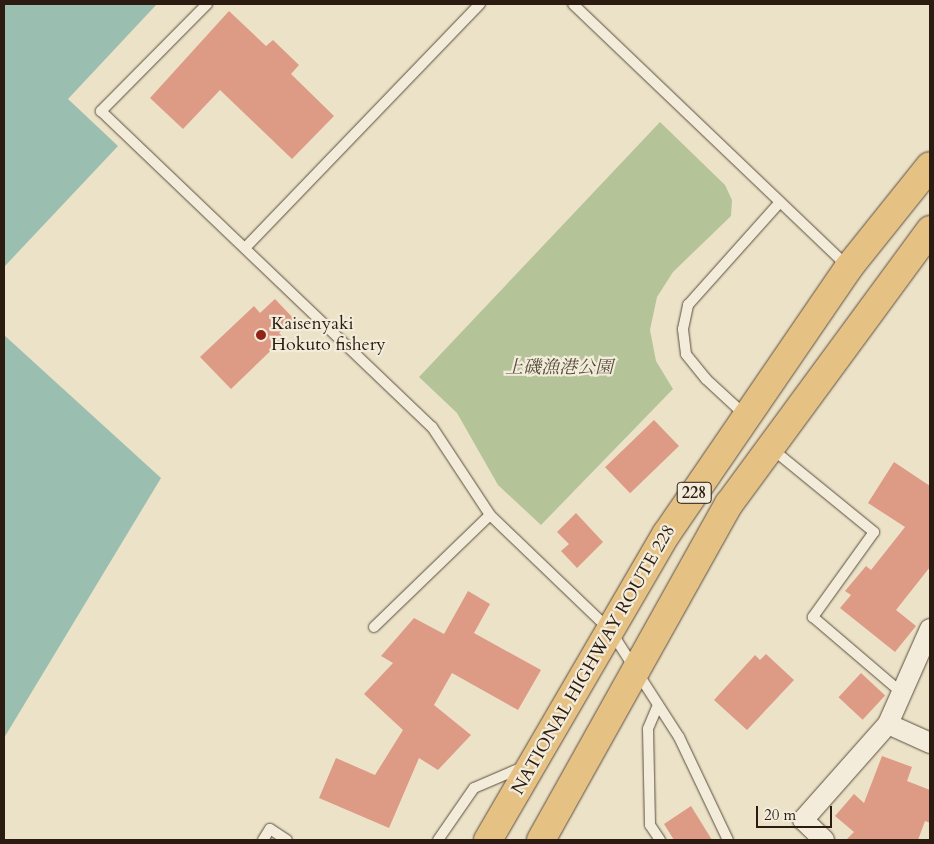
<!DOCTYPE html>
<meta charset="utf-8">
<style>
body{margin:0}
#map{position:relative;width:934px;height:844px;overflow:hidden;background:#ece2c7;font-family:Cardo,"Noto Serif JP",serif}
div>[style]{position:absolute}
.green>*{inset:0;background:#b4c498}
.water>*{inset:0;background:#9abfb0}
.building>*{inset:0;background:#dd9b86;transform-origin:0 0}
.roads{filter:drop-shadow(0 0 1px #5b4d3e) drop-shadow(0 0 1px #5b4d3e)}
.lane>*{height:10px;margin:-5px;padding:0 5px;transform-origin:5px;border-radius:5px;background:#f3ecdb}
.street>*{height:20px;margin:-10px;padding:0 10px;transform-origin:10px;border-radius:10px;background:#f3ecdb}
.highway>*{height:28px;margin:-14px;padding:0 14px;transform-origin:14px;border-radius:14px;background:#e6c184}
.dots>*{width:14px;height:14px;translate:-50% -50%;box-sizing:border-box;border:2px solid #f3ecdb;border-radius:50%}
span{translate:-50% -50%;white-space:nowrap;text-align:center;line-height:1.15;-webkit-text-stroke:4.5px #f3ecdb;paint-order:stroke}
.shield-label span{padding:1px 4px;background:#f3ecdb;border:1px solid;border-radius:4px;-webkit-text-stroke-width:0}
.shield-label{font-size:16px;color:#2b1b11;font-weight:700}
.poi-label{font-size:18px;color:#2b1b11}
.left{translate:0 -50%;text-align:left}
.park-label{font-size:18px;color:#544e3a;font-style:italic}
.street-label{font-size:18px;color:#2b1b11}
.frame{position:absolute;inset:0;border:5px solid #2b1b11;pointer-events:none}
.scale{position:absolute;left:756px;top:806px;width:76px;height:22px;box-sizing:border-box;border:2px solid #2b1b11;border-top:0;padding-left:6px;font-size:15px;line-height:18px;white-space:nowrap;color:#2b1b11;-webkit-text-stroke:4px #f3ecdb;paint-order:stroke}
</style>
<div id="map">
<div class="green">
<div style="clip-path:polygon(660px 122px,725px 185px,732px 200px,731px 216px,673px 272px,657px 297px,650px 330px,656px 361px,673px 389px,541px 525px,498px 485px,457px 413px,419px 377px)"></div>
</div>
<div class="water">
<div style="clip-path:polygon(4px 4px,157px 4px,68px 99px,118px 146px,4px 267px)"></div>
<div style="clip-path:polygon(4px 335px,161px 478px,4px 738px)"></div>
</div>
<div class="building">
<div style="clip-path:polygon(229px 11px,266px 46px,273px 40px,299px 65px,291px 74px,334px 116px,292px 159px,220px 90px,183px 129px,150px 98px)"></div>
<div style="clip-path:polygon(275px 299px,294px 319px,279px 333px,284px 338px,231px 389px,200px 357px,254px 306px,260px 313px)"></div>
<div style="left:654px;top:420px;width:36px;height:68px;rotate:46deg"></div>
<div style="clip-path:polygon(894px 462px,930px 486px,930px 567px,896px 610px,916px 626px,895px 652px,840px 608px,851px 595px,845px 591px,866px 566px,871px 570px,905px 527px,868px 503px)"></div>
<div style="clip-path:polygon(576px 513px,603px 542px,577px 568px,561px 551px,569px 544px,557px 532px)"></div>
<div style="clip-path:polygon(468px 591px,490px 604px,474px 633px,541px 670px,518px 710px,452px 673px,434px 705px,471px 735px,438px 770px,419px 758px,389px 828px,319px 798px,336px 758px,375px 775px,403px 730px,364px 694px,393px 663px,381px 656px,414px 618px,444px 634px)"></div>
<div style="clip-path:polygon(766px 654px,794px 680px,747px 730px,714px 700px,755px 655px,760px 660px)"></div>
<div style="left:861px;top:673px;width:33px;height:33px;rotate:43deg"></div>
<div style="clip-path:polygon(882px 756px,912px 767px,907px 781px,930px 790px,930px 823px,925px 821px,918px 840px,846px 840px,854px 832px,835px 816px,854px 794px,864px 803px)"></div>
<div style="clip-path:polygon(691px 806px,712px 840px,674px 840px,664px 824px)"></div>
</div>
<div class="roads">
<div class="lane">
<div style="left:207px;top:4px;width:151px;rotate:134.7deg"></div>
<div style="left:101px;top:111px;width:458px;rotate:43.7deg"></div>
<div style="left:432px;top:427px;width:105px;rotate:56.6deg"></div>
<div style="left:490px;top:515px;width:166px;rotate:43.8deg"></div>
<div style="left:610px;top:630px;width:127px;rotate:57.2deg"></div>
<div style="left:679px;top:737px;width:114px;rotate:64.6deg"></div>
<div style="left:573px;top:4px;width:381px;rotate:43.7deg"></div>
<div style="left:245px;top:248px;width:339px;rotate:-46.1deg"></div>
<div style="left:746px;top:416px;width:54px;rotate:-137.2deg"></div>
<div style="left:706px;top:379px;width:32px;rotate:-129deg"></div>
<div style="left:686px;top:354px;width:25px;rotate:-97deg"></div>
<div style="left:683px;top:329px;width:25px;rotate:-78deg"></div>
<div style="left:688px;top:305px;width:138px;rotate:-48.2deg"></div>
<div style="left:771px;top:448px;width:133px;rotate:39.2deg"></div>
<div style="left:874px;top:532px;width:105px;rotate:125.7deg"></div>
<div style="left:813px;top:617px;width:117px;rotate:40.5deg"></div>
<div style="left:374px;top:627px;width:161px;rotate:-44deg"></div>
<div style="left:658px;top:705px;width:26px;rotate:113deg"></div>
<div style="left:648px;top:729px;width:96px;rotate:88.8deg"></div>
<div style="left:650px;top:825px;width:18px;rotate:56deg"></div>
<div style="left:263px;top:840px;width:13px;rotate:-58deg"></div>
<div style="left:270px;top:829px;width:20px;rotate:33deg"></div>
<div style="left:438px;top:840px;width:63px;rotate:-55.3deg"></div>
<div style="left:474px;top:788px;width:53px;rotate:-23.2deg"></div>
</div>
<div class="street">
<div style="left:930px;top:629px;width:104px;rotate:113.9deg"></div>
<div style="left:888px;top:724px;width:46px;rotate:24.3deg"></div>
<div style="left:824px;top:840px;width:29px;rotate:-136deg"></div>
<div style="left:803px;top:820px;width:128px;rotate:-48.5deg"></div>
</div>
<div class="highway">
<div style="left:488px;top:840px;width:355px;rotate:-59.8deg"></div>
<div style="left:667px;top:533px;width:322px;rotate:-55.6deg"></div>
<div style="left:849px;top:267px;width:129px;rotate:-51.3deg"></div>
<div style="left:541px;top:840px;width:385px;rotate:-60.8deg"></div>
<div style="left:729px;top:504px;width:340px;rotate:-53.7deg"></div>
</div>
</div>
<div class="dots">
<div style="left:261px;top:335px;background:#8f2418"></div>
</div>
<div class="shield-label">
<span style="left:694px;top:493px">228</span>
</div>
<div class="poi-label">
<span class="left" style="left:271px;top:335px">Kaisenyaki<br>Hokuto fishery</span>
</div>
<div class="park-label">
<span style="left:559px;top:368px">上磯漁港公園</span>
</div>
<div class="street-label">
<span style="left:594px;top:660px;rotate:-60deg">NATIONAL HIGHWAY ROUTE 228</span>
</div>
<div class="frame"></div>
<div class="scale">20 m</div>
</div>
